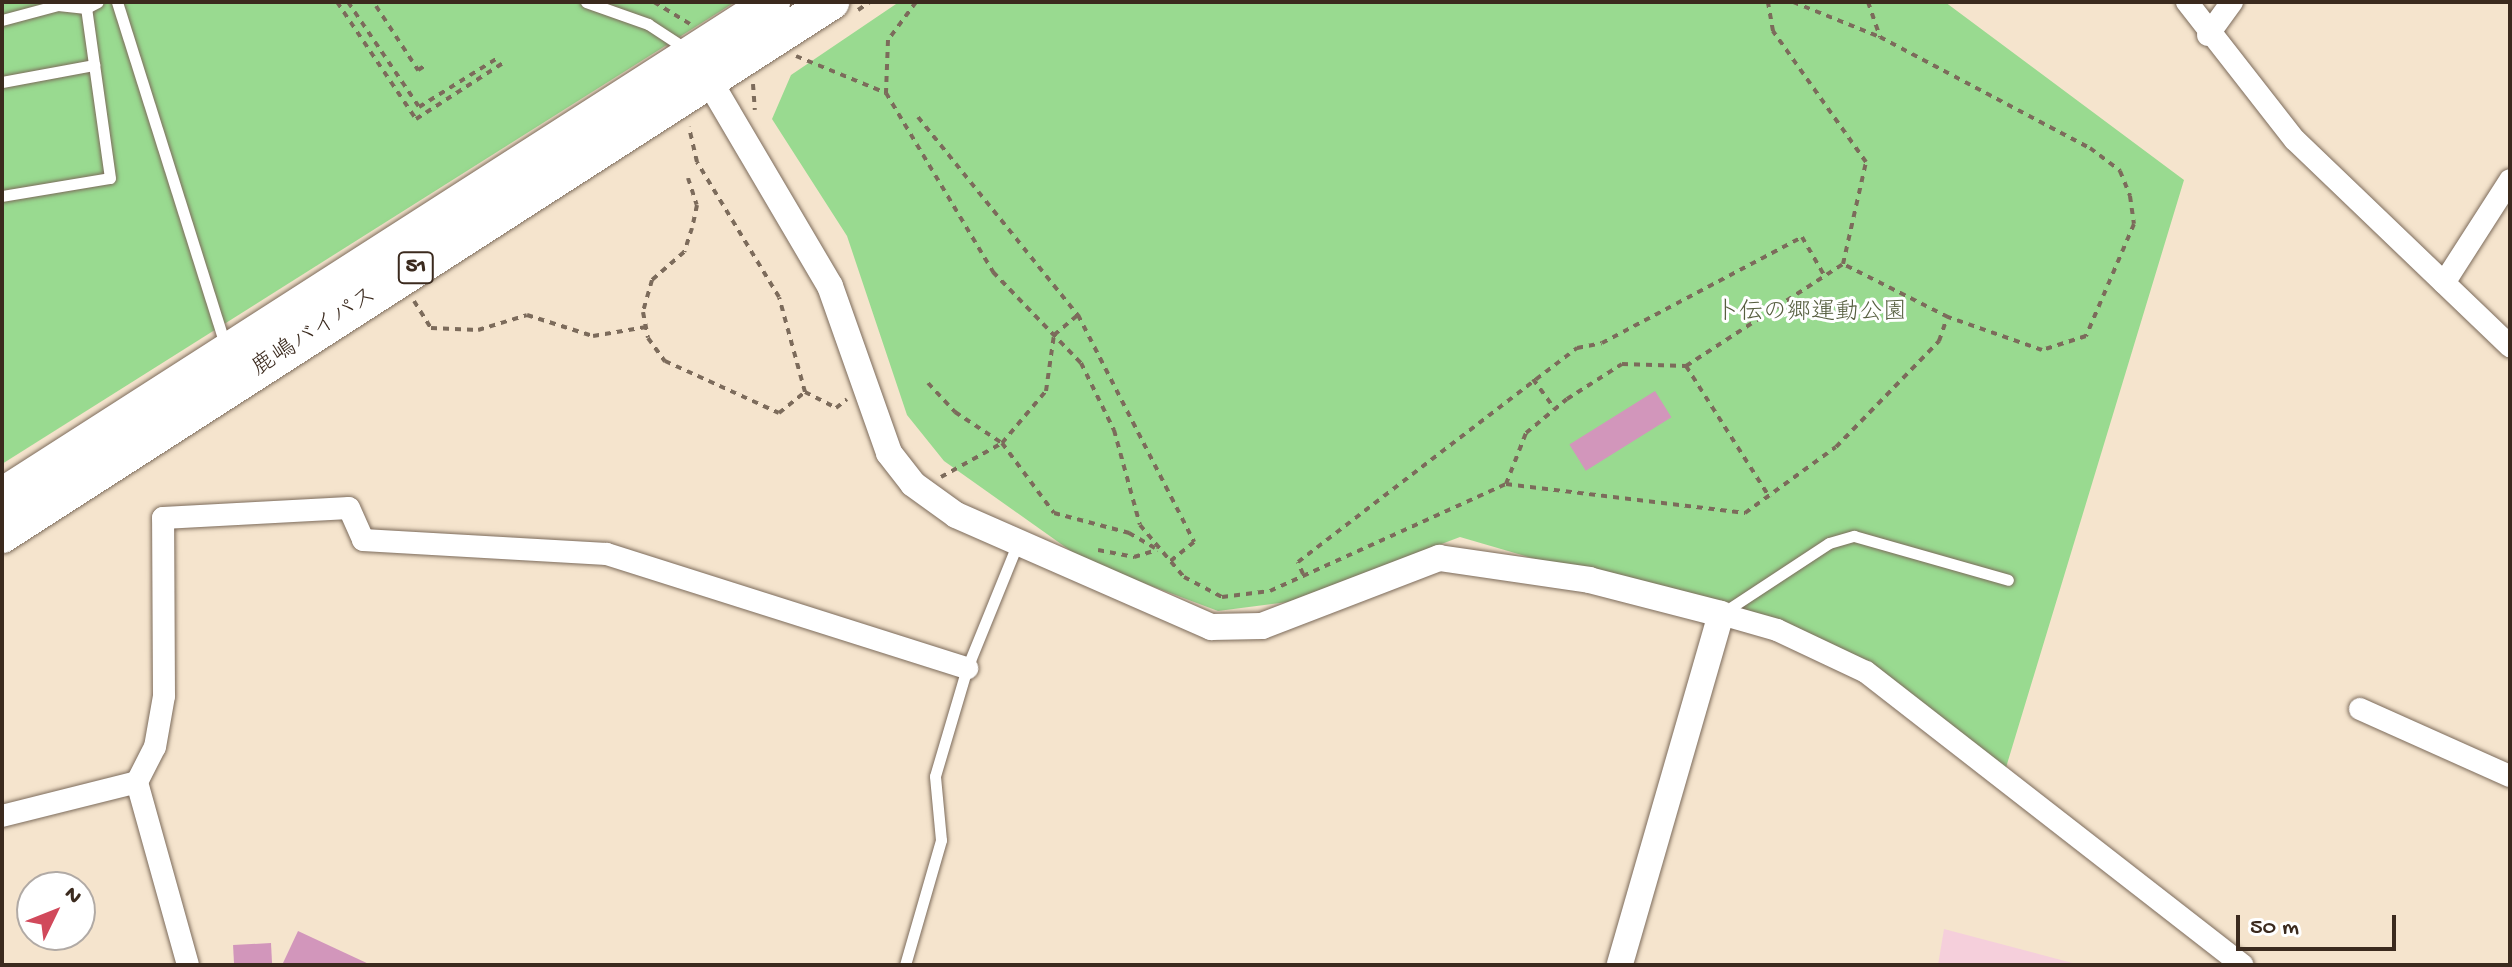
<!DOCTYPE html>
<meta charset="utf-8">
<style>
body{margin:0}
#map{position:relative;width:2512px;height:967px;overflow:hidden;background:#f5e4cd;font-family:"Gochi Hand","Klee One",sans-serif}
div>[style]{position:absolute}
.built>*{inset:0;background:#f5cfdb}
.green>*{inset:0;background:#99da90}
.building>*{inset:0;background:#d296bb;transform-origin:0 0}
.path>*{height:4px;margin-top:-2px;transform-origin:0;background:repeating-linear-gradient(90deg,#7c6b5b 0 6px,transparent 0 12px)}
.roads{filter:drop-shadow(0 0 2px #7c6b5b) drop-shadow(0 0 2px #7c6b5b)}
.service>*{height:11px;margin:-5.5px;padding:0 5.5px;transform-origin:5.5px;border-radius:5.5px;background:#fff}
.minor>*{height:22px;margin:-11px;padding:0 11px;transform-origin:11px;border-radius:11px;background:#fff}
.tertiary>*{height:26px;margin:-13px;padding:0 13px;transform-origin:13px;border-radius:13px;background:#fff}
.trunk>*{height:36px;margin:-18px;padding:0 18px;transform-origin:18px;border-radius:18px;background:#fff}
span{translate:-50% -50%;white-space:nowrap;text-align:center;line-height:1.15;-webkit-text-stroke:6px #fff;paint-order:stroke}
.shield-label span{padding:2px 6px;background:#fff;border:2px solid;border-radius:6px;-webkit-text-stroke-width:0}
.shield-label{font-size:22px;color:#3b2a1e;font-weight:700}
.park-label{font-size:24px;color:#575f40}
.street-label{font-size:24px;color:#3b2a1e}
.frame{position:absolute;inset:0;border:4px solid #3b2a1e;pointer-events:none}
.north{position:absolute;left:16px;top:871px;width:80px;height:80px;box-sizing:border-box;background:#fff;border:2px solid #b1aaa5;border-radius:50%;rotate:47deg;font-size:22px;font-weight:700;line-height:32px;text-align:center;color:#3b2a1e}
.north::after{content:'';display:block;margin:auto;width:28px;height:36px;background:#d1495b;clip-path:polygon(50% 0,100% 100%,50% 72%,0 100%)}
.scale{position:absolute;left:2236px;top:915px;width:160px;height:36px;box-sizing:border-box;border:4px solid #3b2a1e;border-top:0;padding-left:10px;font-size:24px;line-height:28px;white-space:nowrap;color:#3b2a1e;-webkit-text-stroke:6px #fff;paint-order:stroke}
</style>
<div id="map">
<div class="built">
<div style="clip-path:polygon(1944px 929px,2080px 965px,1938px 965px)"></div>
</div>
<div class="green">
<div style="clip-path:polygon(2px 2px,735px 2px,2px 464px)"></div>
<div style="clip-path:polygon(899px 2px,1945px 2px,2184px 180px,2001px 784px,1866px 672px,1777px 630px,1460px 537px,1288px 602px,1218px 611px,1085px 561px,944px 461px,907px 415px,847px 236px,772px 119px,791px 75px)"></div>
</div>
<div class="building">
<div style="left:1655px;top:391px;width:31px;height:101px;rotate:58deg"></div>
<div style="clip-path:polygon(298px 931px,371px 965px,283px 963px)"></div>
<div style="left:271px;top:943px;width:22px;height:38px;rotate:87deg"></div>
</div>
<div class="path">
<div style="left:337px;top:2px;width:141px;rotate:56deg"></div>
<div style="left:416px;top:119px;width:103px;rotate:-32.8deg"></div>
<div style="left:348px;top:2px;width:127px;rotate:55.9deg"></div>
<div style="left:419px;top:107px;width:91px;rotate:-31.9deg"></div>
<div style="left:654px;top:2px;width:42px;rotate:31.4deg"></div>
<div style="left:916px;top:2px;width:47px;rotate:126.4deg"></div>
<div style="left:888px;top:40px;width:53px;rotate:92.2deg"></div>
<div style="left:886px;top:93px;width:209px;rotate:59.1deg"></div>
<div style="left:993px;top:272px;width:127px;rotate:46deg"></div>
<div style="left:1081px;top:363px;width:75px;rotate:63.8deg"></div>
<div style="left:1114px;top:430px;width:98px;rotate:74.7deg"></div>
<div style="left:1140px;top:525px;width:68px;rotate:49.8deg"></div>
<div style="left:1184px;top:577px;width:43px;rotate:27.8deg"></div>
<div style="left:1222px;top:597px;width:48px;rotate:-7.1deg"></div>
<div style="left:1270px;top:591px;width:259px;rotate:-24.4deg"></div>
<div style="left:1506px;top:484px;width:55px;rotate:-68.6deg"></div>
<div style="left:1526px;top:433px;width:53px;rotate:-39.7deg"></div>
<div style="left:1567px;top:399px;width:65px;rotate:-32.5deg"></div>
<div style="left:1622px;top:364px;width:64px;rotate:1.8deg"></div>
<div style="left:1686px;top:366px;width:187px;rotate:-33deg"></div>
<div style="left:1843px;top:264px;width:105px;rotate:-77.3deg"></div>
<div style="left:1866px;top:162px;width:161px;rotate:-125.4deg"></div>
<div style="left:1773px;top:31px;width:29px;rotate:-100deg"></div>
<div style="left:1793px;top:2px;width:94px;rotate:21.9deg"></div>
<div style="left:1880px;top:37px;width:238px;rotate:27.9deg"></div>
<div style="left:2090px;top:148px;width:38px;rotate:37deg"></div>
<div style="left:2120px;top:171px;width:27px;rotate:68deg"></div>
<div style="left:2130px;top:196px;width:28px;rotate:82deg"></div>
<div style="left:2134px;top:224px;width:122px;rotate:113.2deg"></div>
<div style="left:2086px;top:336px;width:46px;rotate:162.3deg"></div>
<div style="left:2042px;top:350px;width:100px;rotate:-160.7deg"></div>
<div style="left:1948px;top:317px;width:118px;rotate:-153.2deg"></div>
<div style="left:1868px;top:2px;width:37px;rotate:71deg"></div>
<div style="left:376px;top:6px;width:77px;rotate:56.7deg"></div>
<div style="left:418px;top:70px;width:9px;rotate:-32deg"></div>
<div style="left:858px;top:10px;width:14px;rotate:-34deg"></div>
<div style="left:796px;top:56px;width:97px;rotate:22.3deg"></div>
<div style="left:753px;top:84px;width:26px;rotate:86deg"></div>
<div style="left:918px;top:117px;width:255px;rotate:51.1deg"></div>
<div style="left:1078px;top:315px;width:255px;rotate:62.9deg"></div>
<div style="left:1194px;top:542px;width:32px;rotate:141deg"></div>
<div style="left:688px;top:178px;width:28px;rotate:72deg"></div>
<div style="left:697px;top:205px;width:24px;rotate:102deg"></div>
<div style="left:692px;top:228px;width:25px;rotate:108deg"></div>
<div style="left:684px;top:252px;width:43px;rotate:138.8deg"></div>
<div style="left:652px;top:280px;width:33px;rotate:106deg"></div>
<div style="left:643px;top:312px;width:26px;rotate:79deg"></div>
<div style="left:648px;top:338px;width:29px;rotate:54deg"></div>
<div style="left:665px;top:361px;width:125px;rotate:24.5deg"></div>
<div style="left:779px;top:413px;width:33px;rotate:-39deg"></div>
<div style="left:805px;top:392px;width:98px;rotate:-105.3deg"></div>
<div style="left:779px;top:297px;width:158px;rotate:-121.3deg"></div>
<div style="left:697px;top:162px;width:36px;rotate:-103deg"></div>
<div style="left:414px;top:301px;width:32px;rotate:58deg"></div>
<div style="left:431px;top:328px;width:47px;rotate:2.4deg"></div>
<div style="left:478px;top:330px;width:51px;rotate:-17deg"></div>
<div style="left:527px;top:315px;width:69px;rotate:17.7deg"></div>
<div style="left:593px;top:336px;width:54px;rotate:-9.6deg"></div>
<div style="left:1686px;top:366px;width:156px;rotate:57.5deg"></div>
<div style="left:1533px;top:379px;width:37px;rotate:54deg"></div>
<div style="left:928px;top:383px;width:40px;rotate:47deg"></div>
<div style="left:955px;top:412px;width:56px;rotate:33.4deg"></div>
<div style="left:1002px;top:443px;width:87px;rotate:53.4deg"></div>
<div style="left:1054px;top:513px;width:78px;rotate:14.9deg"></div>
<div style="left:1129px;top:533px;width:30px;rotate:30deg"></div>
<div style="left:805px;top:392px;width:35px;rotate:27deg"></div>
<div style="left:836px;top:408px;width:14px;rotate:-39deg"></div>
<div style="left:941px;top:477px;width:70px;rotate:-29.1deg"></div>
<div style="left:1002px;top:443px;width:68px;rotate:-49.8deg"></div>
<div style="left:1046px;top:391px;width:57px;rotate:-81.9deg"></div>
<div style="left:1054px;top:335px;width:31px;rotate:-40deg"></div>
<div style="left:1506px;top:484px;width:241px;rotate:6.9deg"></div>
<div style="left:1745px;top:513px;width:112px;rotate:-36deg"></div>
<div style="left:1836px;top:447px;width:148px;rotate:-45.8deg"></div>
<div style="left:1939px;top:341px;width:24px;rotate:-71deg"></div>
<div style="left:1098px;top:550px;width:37px;rotate:11deg"></div>
<div style="left:1134px;top:557px;width:24px;rotate:-17deg"></div>
<div style="left:1303px;top:574px;width:13px;rotate:-113deg"></div>
<div style="left:1298px;top:562px;width:352px;rotate:-37.5deg"></div>
<div style="left:1577px;top:348px;width:25px;rotate:-11deg"></div>
<div style="left:1602px;top:343px;width:226px;rotate:-27.9deg"></div>
<div style="left:1802px;top:237px;width:44px;rotate:59.9deg"></div>
</div>
<div class="roads">
<div class="service">
<div style="left:117px;top:2px;width:360px;rotate:72.5deg"></div>
<div style="left:586px;top:2px;width:66px;rotate:19.5deg"></div>
<div style="left:648px;top:24px;width:45px;rotate:33.3deg"></div>
<div style="left:2px;top:20px;width:58px;rotate:-15deg"></div>
<div style="left:58px;top:5px;width:28px;rotate:6deg"></div>
<div style="left:2px;top:82px;width:94px;rotate:-10.5deg"></div>
<div style="left:2px;top:196px;width:109px;rotate:-9.5deg"></div>
<div style="left:110px;top:178px;width:172px;rotate:-98deg"></div>
<div style="left:86px;top:8px;width:13px;rotate:-27deg"></div>
<div style="left:1721px;top:614px;width:129px;rotate:-33.3deg"></div>
<div style="left:1829px;top:543px;width:26px;rotate:-16deg"></div>
<div style="left:1854px;top:536px;width:160px;rotate:15.9deg"></div>
<div style="left:905px;top:965px;width:130px;rotate:-73.9deg"></div>
<div style="left:941px;top:840px;width:64px;rotate:-95.4deg"></div>
<div style="left:935px;top:776px;width:113px;rotate:-73.5deg"></div>
<div style="left:967px;top:668px;width:133px;rotate:-67.9deg"></div>
</div>
<div class="minor">
<div style="left:2187px;top:2px;width:175px;rotate:52deg"></div>
<div style="left:2295px;top:140px;width:298px;rotate:43.8deg"></div>
<div style="left:2208px;top:35px;width:41px;rotate:-54deg"></div>
<div style="left:2444px;top:283px;width:122px;rotate:-57.3deg"></div>
<div style="left:1721px;top:614px;width:58px;rotate:15.9deg"></div>
<div style="left:1777px;top:630px;width:98px;rotate:25.3deg"></div>
<div style="left:1866px;top:672px;width:477px;rotate:37.9deg"></div>
<div style="left:2360px;top:709px;width:164px;rotate:24.1deg"></div>
<div style="left:2px;top:816px;width:139px;rotate:-14.1deg"></div>
<div style="left:188px;top:965px;width:190px;rotate:-105.6deg"></div>
<div style="left:137px;top:782px;width:39px;rotate:-63deg"></div>
<div style="left:155px;top:747px;width:52px;rotate:-80deg"></div>
<div style="left:164px;top:696px;width:178px;rotate:-90.3deg"></div>
<div style="left:163px;top:518px;width:186px;rotate:-3.1deg"></div>
<div style="left:349px;top:508px;width:35px;rotate:66deg"></div>
<div style="left:363px;top:540px;width:244px;rotate:3.3deg"></div>
<div style="left:607px;top:554px;width:378px;rotate:17.6deg"></div>
</div>
<div class="tertiary">
<div style="left:701px;top:67px;width:254px;rotate:59.5deg"></div>
<div style="left:830px;top:286px;width:177px;rotate:70.5deg"></div>
<div style="left:889px;top:453px;width:39px;rotate:52deg"></div>
<div style="left:913px;top:484px;width:53px;rotate:35.8deg"></div>
<div style="left:956px;top:515px;width:279px;rotate:23.7deg"></div>
<div style="left:1211px;top:627px;width:51px;rotate:-1.1deg"></div>
<div style="left:1262px;top:626px;width:190px;rotate:-21deg"></div>
<div style="left:1439px;top:558px;width:152px;rotate:8.3deg"></div>
<div style="left:1589px;top:580px;width:136px;rotate:14.4deg"></div>
<div style="left:1721px;top:614px;width:365px;rotate:106.1deg"></div>
</div>
<div class="trunk">
<div style="left:2px;top:496px;width:915px;rotate:-32.68deg"></div>
<div style="left:2px;top:535px;width:986px;rotate:-32.74deg"></div>
</div>
</div>
<div class="shield-label">
<span style="left:416px;top:268px">51</span>
</div>
<div class="park-label">
<span style="left:1811px;top:314px">卜伝の郷運動公園</span>
</div>
<div class="street-label">
<span style="left:315px;top:333px;rotate:-33deg">鹿嶋バイパス</span>
</div>
<div class="frame"></div>
<div class="north">N</div>
<div class="scale">50 m</div>
</div>
